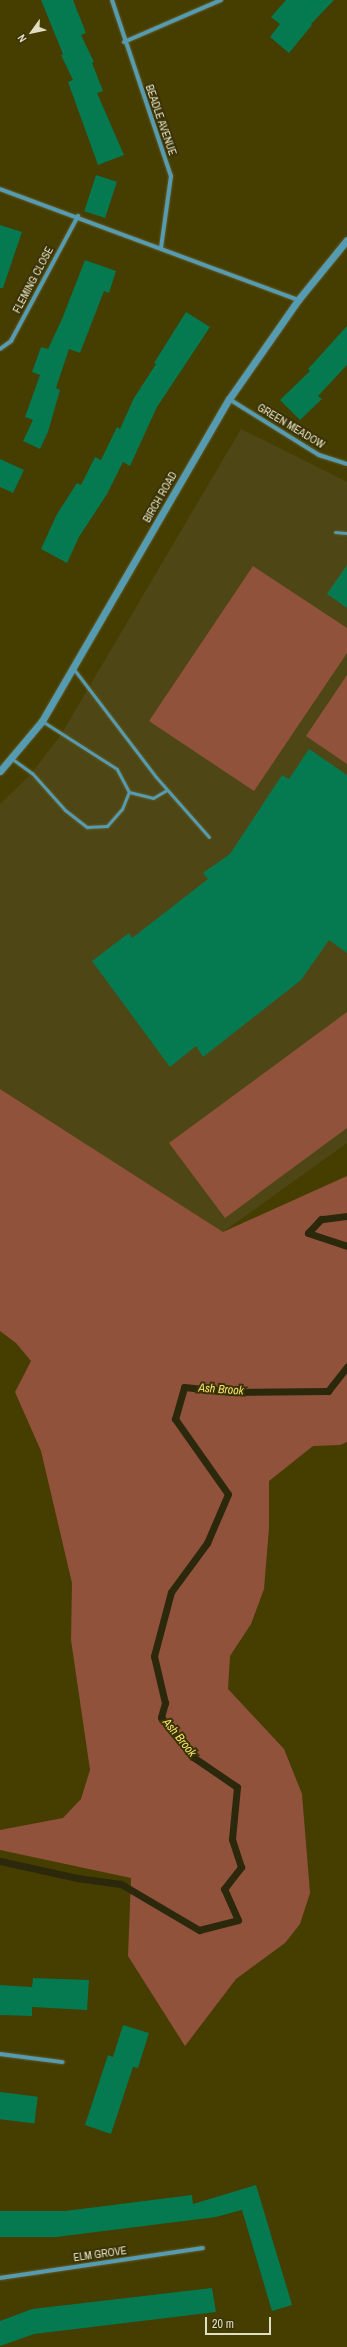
<!DOCTYPE html>
<style>
body{margin:0}
#map{position:relative;width:347px;height:2347px;overflow:hidden;background:#463d00;font-family:"Archivo Narrow",sans-serif}
div>[style]{position:absolute}
.built>*{inset:0;background:#4e4715}
.green>*{inset:0;background:#91523b}
.stream>*{height:7px;margin:-3.5px;padding:0 3.5px;transform-origin:3.5px;border-radius:3.5px;background:#2c280b}
.building>*{inset:0;background:#057950;transform-origin:0 0}
.roads{filter:drop-shadow(0 0 1px #625a23) drop-shadow(0 0 1px #625a23)}
.service>*{height:3px;margin:-1.5px;padding:0 1.5px;transform-origin:1.5px;border-radius:1.5px;background:#559bb1}
.minor>*{height:4px;margin:-2px;padding:0 2px;transform-origin:2px;border-radius:2px;background:#559bb1}
.tertiary>*{height:7px;margin:-3.5px;padding:0 3.5px;transform-origin:3.5px;border-radius:3.5px;background:#559bb1}
span{translate:-50% -50%;white-space:nowrap;text-align:center;line-height:1.15;-webkit-text-stroke:4px #3a3307;paint-order:stroke}
.street-label{font-size:11px;color:#e2dec2}
.water-label{font-size:12px;color:#f4e168;font-style:italic}
.north{position:absolute;left:12px;top:12px;width:40px;height:40px;-webkit-text-stroke:3px #3a3307;paint-order:stroke;rotate:237deg;font-size:11px;font-weight:700;line-height:16px;text-align:center;color:#e2dec2}
.north::after{content:'';display:block;margin:auto;width:14px;height:18px;background:#e2dec2;clip-path:polygon(50% 0,100% 100%,50% 72%,0 100%)}
.scale{position:absolute;left:205px;top:2317px;width:66px;height:18px;box-sizing:border-box;border:2px solid #e2dec2;border-top:0;padding-left:5px;font-size:12px;line-height:14px;white-space:nowrap;color:#e2dec2;-webkit-text-stroke:3px #3a3307;paint-order:stroke}
</style>
<div id="map">
<div class="built">
<div style="clip-path:polygon(241px 429px,347px 482px,347px 1143px,223px 1232px,0 1089px,0 804px,32px 773px,62px 733px)"></div>
</div>
<div class="green">
<div style="clip-path:polygon(253px 566px,347px 628px,347px 653px,254px 791px,149px 721px)"></div>
<div style="clip-path:polygon(347px 675px,347px 764px,306px 736px)"></div>
<div style="clip-path:polygon(347px 1012px,347px 1128px,225px 1218px,169px 1143px)"></div>
<div style="clip-path:polygon(0 1089px,223px 1232px,347px 1176px,347px 1442px,340px 1445px,313px 1446px,269px 1481px,269px 1528px,264px 1589px,251px 1624px,230px 1656px,228px 1689px,284px 1749px,302px 1794px,310px 1893px,300px 1924px,285px 1943px,236px 1979px,185px 2046px,128px 1956px,131px 1878px,0 1850px,0 1830px,63px 1818px,81px 1799px,90px 1770px,71px 1640px,72px 1583px,41px 1451px,15px 1392px,31px 1361px,16px 1343px,0 1331px)"></div>
</div>
<div class="stream">
<div style="left:347px;top:1216px;width:26px;rotate:173deg"></div>
<div style="left:321px;top:1219px;width:19px;rotate:133deg"></div>
<div style="left:308px;top:1233px;width:41px;rotate:18.4deg"></div>
<div style="left:0;top:1861px;width:79px;rotate:12.4deg"></div>
<div style="left:77px;top:1878px;width:44px;rotate:7.8deg"></div>
<div style="left:121px;top:1884px;width:91px;rotate:30.5deg"></div>
<div style="left:199px;top:1930px;width:40px;rotate:-14.4deg"></div>
<div style="left:238px;top:1920px;width:34px;rotate:-114deg"></div>
<div style="left:224px;top:1889px;width:28px;rotate:-52deg"></div>
<div style="left:241px;top:1867px;width:29px;rotate:-108deg"></div>
<div style="left:232px;top:1839px;width:52px;rotate:-84.5deg"></div>
<div style="left:237px;top:1787px;width:53px;rotate:-145.7deg"></div>
<div style="left:193px;top:1757px;width:51px;rotate:-128.7deg"></div>
<div style="left:161px;top:1717px;width:15px;rotate:-74deg"></div>
<div style="left:165px;top:1703px;width:48px;rotate:-103.2deg"></div>
<div style="left:154px;top:1656px;width:66px;rotate:-75.1deg"></div>
<div style="left:171px;top:1592px;width:61px;rotate:-53.7deg"></div>
<div style="left:207px;top:1543px;width:53px;rotate:-66.8deg"></div>
<div style="left:228px;top:1494px;width:92px;rotate:-125.2deg"></div>
<div style="left:175px;top:1419px;width:33px;rotate:-74deg"></div>
<div style="left:184px;top:1387px;width:48px;rotate:5.9deg"></div>
<div style="left:232px;top:1392px;width:96px;rotate:-0.6deg"></div>
<div style="left:328px;top:1391px;width:31px;rotate:-52deg"></div>
</div>
<div class="building">
<div style="clip-path:polygon(41px 0,73px 0,86px 33px,81px 35px,94px 62px,92px 63px,103px 91px,97px 93px,124px 155px,98px 165px,68px 82px,73px 80px,61px 55px,63px 54px)"></div>
<div style="clip-path:polygon(286px 0,334px 0,311px 24px,312px 25px,289px 53px,270px 37px,280px 24px,271px 17px)"></div>
<div style="left:96px;top:175px;width:22px;height:38px;rotate:18deg"></div>
<div style="clip-path:polygon(0 225px,22px 232px,3px 288px,0 288px)"></div>
<div style="clip-path:polygon(85px 260px,116px 271px,109px 293px,104px 291px,80px 353px,69px 349px,56px 388px,60px 390px,48px 432px,40px 449px,23px 441px,33px 420px,25px 417px,40px 375px,32px 372px,41px 347px,48px 349px,62px 319px)"></div>
<div style="clip-path:polygon(186px 312px,210px 327px,157px 407px,130px 466px,123px 462px,107px 494px,79px 537px,67px 563px,41px 549px,57px 514px,77px 483px,81px 485px,95px 457px,101px 460px,117px 427px,120px 429px,134px 398px,156px 364px,154px 363px)"></div>
<div style="clip-path:polygon(347px 326px,347px 365px,318px 396px,322px 399px,300px 420px,280px 400px,310px 371px,308px 369px)"></div>
<div style="clip-path:polygon(0 459px,24px 470px,13px 493px,0 487px)"></div>
<div style="clip-path:polygon(347px 565px,347px 608px,327px 594px)"></div>
<div style="clip-path:polygon(309px 749px,347px 775px,347px 953px,329px 940px,301px 980px,203px 1057px,196px 1046px,170px 1067px,92px 961px,129px 933px,132px 938px,208px 879px,203px 873px,230px 854px,282px 775px,289px 779px)"></div>
<div style="clip-path:polygon(33px 1978px,89px 1980px,87px 2010px,32px 2007px,32px 2016px,0 2015px,0 1985px,32px 1987px)"></div>
<div style="clip-path:polygon(123px 2025px,149px 2033px,138px 2068px,133px 2067px,111px 2134px,85px 2125px,108px 2055px,113px 2057px)"></div>
<div style="left:0;top:2092px;width:38px;height:27px;rotate:7deg"></div>
<div style="clip-path:polygon(256px 2185px,292px 2305px,272px 2311px,242px 2210px,216px 2217px,56px 2237px,0 2237px,0 2211px,65px 2211px,192px 2195px,193px 2204px)"></div>
<div style="clip-path:polygon(212px 2288px,216px 2312px,34px 2334px,0 2346px,0 2321px,32px 2309px)"></div>
</div>
<div class="roads">
<div class="service">
<div style="left:335px;top:532px;width:12px;rotate:5deg"></div>
<div style="left:73px;top:668px;width:137px;rotate:52.7deg"></div>
<div style="left:156px;top:777px;width:80px;rotate:48.5deg"></div>
<div style="left:11px;top:758px;width:26px;rotate:36deg"></div>
<div style="left:32px;top:773px;width:50px;rotate:48.3deg"></div>
<div style="left:65px;top:810px;width:28px;rotate:38deg"></div>
<div style="left:87px;top:827px;width:20px;rotate:-3deg"></div>
<div style="left:107px;top:826px;width:23px;rotate:-49deg"></div>
<div style="left:122px;top:809px;width:18px;rotate:-68deg"></div>
<div style="left:129px;top:792px;width:26px;rotate:-118deg"></div>
<div style="left:117px;top:769px;width:89px;rotate:-147.4deg"></div>
<div style="left:129px;top:792px;width:25px;rotate:14deg"></div>
<div style="left:153px;top:798px;width:16px;rotate:-30deg"></div>
</div>
<div class="minor">
<div style="left:112px;top:0;width:186px;rotate:71.5deg"></div>
<div style="left:171px;top:176px;width:73px;rotate:97.9deg"></div>
<div style="left:124px;top:42px;width:106px;rotate:-23.4deg"></div>
<div style="left:0;top:189px;width:318px;rotate:20.4deg"></div>
<div style="left:0;top:349px;width:14px;rotate:-36deg"></div>
<div style="left:11px;top:341px;width:142px;rotate:-61.8deg"></div>
<div style="left:229px;top:399px;width:106px;rotate:31.9deg"></div>
<div style="left:319px;top:455px;width:29px;rotate:18deg"></div>
<div style="left:0;top:2054px;width:63px;rotate:7.4deg"></div>
<div style="left:0;top:2278px;width:205px;rotate:-8.4deg"></div>
</div>
<div class="tertiary">
<div style="left:0;top:771px;width:65px;rotate:-50deg"></div>
<div style="left:42px;top:721px;width:372px;rotate:-59.9deg"></div>
<div style="left:229px;top:399px;width:121px;rotate:-55.1deg"></div>
<div style="left:298px;top:300px;width:77px;rotate:-50.8deg"></div>
</div>
</div>
<div class="street-label">
<span style="left:161px;top:120px;rotate:71deg">BEADLE AVENUE</span>
<span style="left:33px;top:280px;rotate:-62deg">FLEMING CLOSE</span>
<span style="left:291px;top:426px;rotate:31deg">GREEN MEADOW</span>
<span style="left:160px;top:497px;rotate:-60deg">BIRCH ROAD</span>
<span style="left:100px;top:2254px;rotate:-8deg">ELM GROVE</span>
</div>
<div class="water-label">
<span style="left:221px;top:1390px;rotate:4deg">Ash Brook</span>
<span style="left:179px;top:1738px;rotate:51deg">Ash Brook</span>
</div>
<div class="north">N</div>
<div class="scale">20 m</div>
</div>
